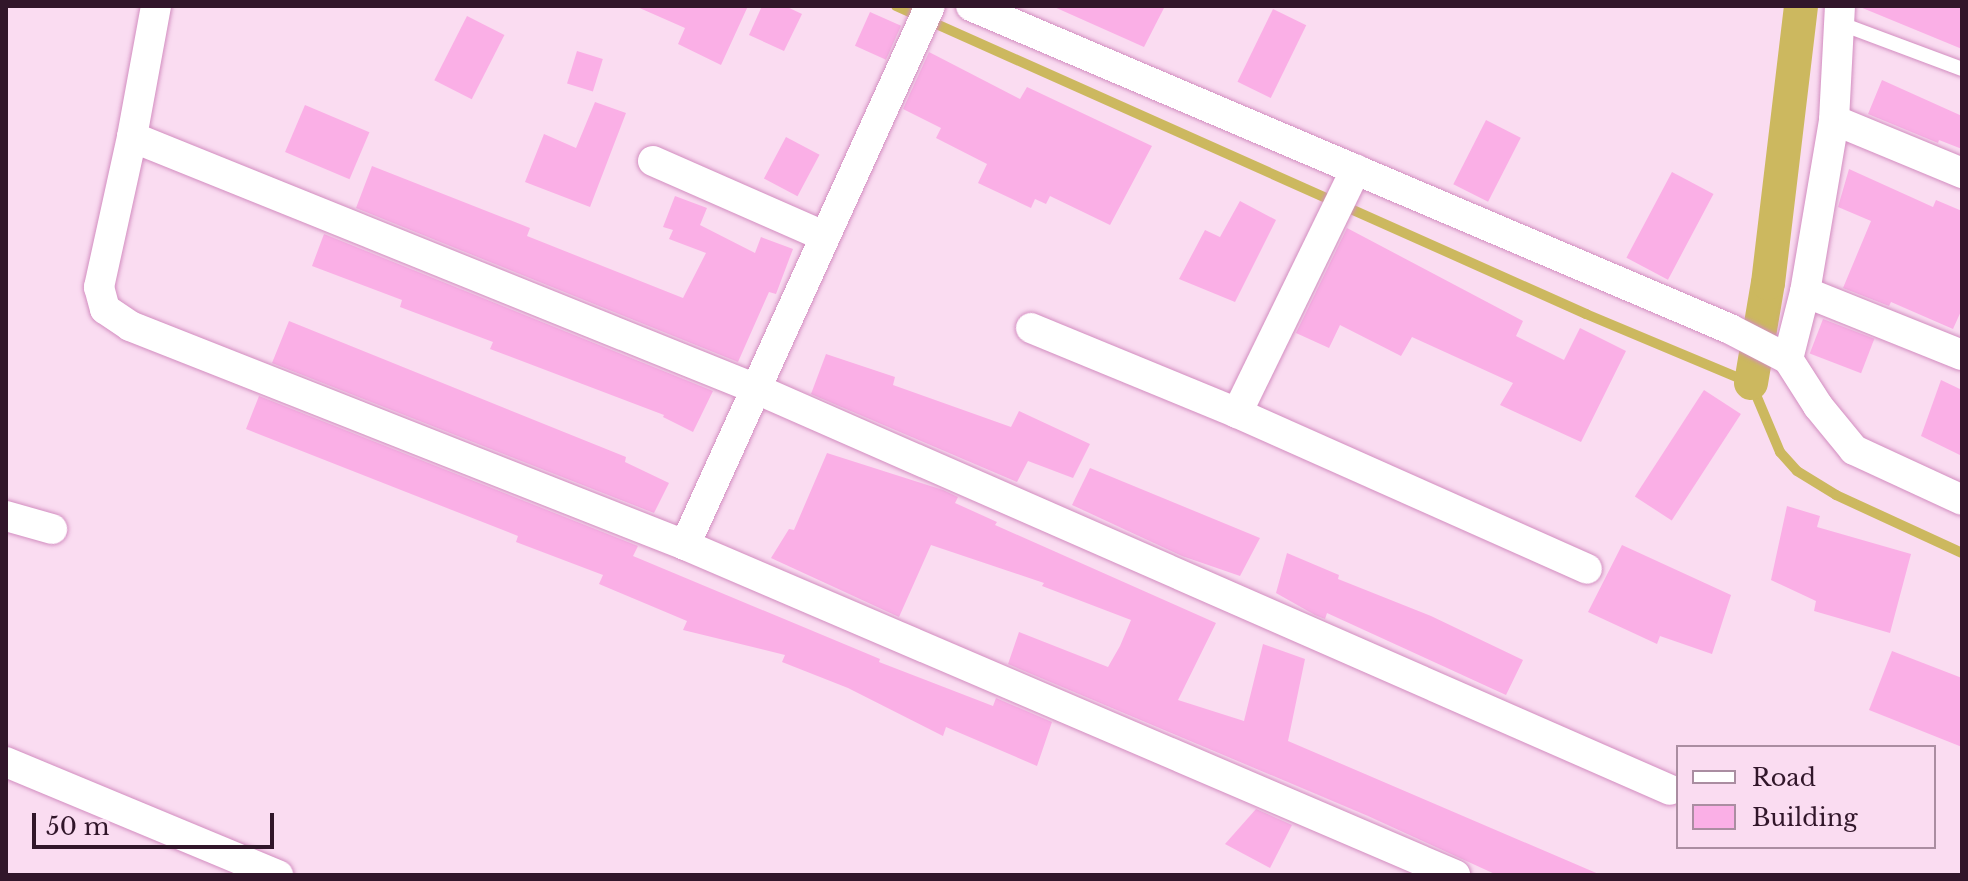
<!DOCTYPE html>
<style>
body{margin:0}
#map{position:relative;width:1968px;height:881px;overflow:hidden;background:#fadcf1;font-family:"Libre Baskerville",serif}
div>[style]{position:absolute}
.stream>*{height:10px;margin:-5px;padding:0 5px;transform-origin:5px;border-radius:5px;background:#ccb85f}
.canal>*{height:34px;margin:-17px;padding:0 17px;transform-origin:17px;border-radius:17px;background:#ccb85f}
.building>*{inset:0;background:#faafe6;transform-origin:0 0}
.roads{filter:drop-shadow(0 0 2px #d28dc0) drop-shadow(0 0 2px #d28dc0)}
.lane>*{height:14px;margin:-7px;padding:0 7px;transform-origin:7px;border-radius:7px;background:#fff}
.street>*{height:30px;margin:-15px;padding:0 15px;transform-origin:15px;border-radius:15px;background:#fff}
span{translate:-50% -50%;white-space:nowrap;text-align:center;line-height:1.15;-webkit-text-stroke:6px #fadcf1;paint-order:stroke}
.frame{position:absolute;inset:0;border:8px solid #31162a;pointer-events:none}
.legend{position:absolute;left:1676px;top:745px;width:260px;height:104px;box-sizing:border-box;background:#fadcf1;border:2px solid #aa8da1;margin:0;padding:10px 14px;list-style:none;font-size:24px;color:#31162a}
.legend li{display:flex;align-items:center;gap:16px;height:40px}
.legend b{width:40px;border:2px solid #aa8da1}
.scale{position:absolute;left:32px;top:813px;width:242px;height:36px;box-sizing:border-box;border:4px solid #31162a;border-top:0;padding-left:10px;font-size:24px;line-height:28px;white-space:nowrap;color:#31162a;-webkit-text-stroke:6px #fadcf1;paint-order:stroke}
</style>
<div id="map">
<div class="stream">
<div style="left:896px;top:6px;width:756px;rotate:24.05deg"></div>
<div style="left:1586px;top:314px;width:179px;rotate:22.7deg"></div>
<div style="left:1751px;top:383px;width:75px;rotate:67.2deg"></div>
<div style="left:1780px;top:452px;width:25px;rotate:48deg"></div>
<div style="left:1797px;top:471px;width:46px;rotate:31.6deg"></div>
<div style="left:1836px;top:495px;width:139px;rotate:24.7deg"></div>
</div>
<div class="canal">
<div style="left:1751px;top:383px;width:101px;rotate:-80.4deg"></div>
<div style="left:1768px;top:283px;width:279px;rotate:-83.2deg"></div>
</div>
<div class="building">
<div style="clip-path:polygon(635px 6px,748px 6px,721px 65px,678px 44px,685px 28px)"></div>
<div style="clip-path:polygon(762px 6px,785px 6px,802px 14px,784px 51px,749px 35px)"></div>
<div style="clip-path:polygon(1052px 6px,1165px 6px,1144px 47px)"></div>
<div style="clip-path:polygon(1860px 6px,1962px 6px,1962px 49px,1860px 7px)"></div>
<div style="left:1273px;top:9px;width:37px;height:81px;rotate:26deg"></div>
<div style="left:870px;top:12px;width:34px;height:37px;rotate:24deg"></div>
<div style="left:467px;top:16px;width:42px;height:72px;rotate:27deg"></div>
<div style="left:577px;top:51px;width:27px;height:34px;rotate:17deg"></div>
<div style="clip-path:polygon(929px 52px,1020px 99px,1027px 87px,1152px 146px,1110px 225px,1050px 196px,1046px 204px,1035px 199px,1031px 208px,978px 183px,987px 164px,936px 138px,941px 128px,903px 109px)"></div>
<div style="clip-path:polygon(1882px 80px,1962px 116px,1962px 149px,1939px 140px,1938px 143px,1868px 114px)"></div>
<div style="clip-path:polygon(595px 102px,626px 113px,590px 207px,525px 182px,544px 134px,576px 148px)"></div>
<div style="left:305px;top:105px;width:70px;height:51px;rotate:23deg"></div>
<div style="left:1486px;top:120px;width:39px;height:72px;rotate:27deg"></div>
<div style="left:786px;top:137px;width:38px;height:47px;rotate:28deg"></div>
<div style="clip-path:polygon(372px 166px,530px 228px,527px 236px,683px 298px,706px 253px,669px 239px,673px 230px,663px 227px,675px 196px,707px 208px,700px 225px,755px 253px,761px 237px,793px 249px,776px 294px,769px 292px,738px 362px,356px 208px)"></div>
<div style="clip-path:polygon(1849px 169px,1933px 207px,1936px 200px,1962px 211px,1962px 309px,1953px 329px,1891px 302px,1889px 306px,1843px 288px,1871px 221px,1838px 207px)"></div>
<div style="left:1672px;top:172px;width:47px;height:97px;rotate:28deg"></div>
<div style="clip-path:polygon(1240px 201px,1276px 220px,1235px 302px,1179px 279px,1205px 230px,1220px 237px)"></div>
<div style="clip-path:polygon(1347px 228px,1523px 321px,1516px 336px,1564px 360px,1580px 328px,1626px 351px,1581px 442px,1500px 405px,1513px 383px,1412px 337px,1401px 356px,1340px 325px,1329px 348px,1296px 333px)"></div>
<div style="clip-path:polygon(324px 234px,713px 391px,693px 432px,663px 417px,664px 415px,490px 349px,493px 342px,400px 307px,402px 300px,312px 266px)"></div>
<div style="left:1823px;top:319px;width:55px;height:37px;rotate:21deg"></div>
<div style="clip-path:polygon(289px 321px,626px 457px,625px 462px,669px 483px,654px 513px,272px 363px)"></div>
<div style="clip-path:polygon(826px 354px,895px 377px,893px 385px,1011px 427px,1019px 411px,1090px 444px,1073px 478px,1028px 461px,1017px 482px,811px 394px)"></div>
<div style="clip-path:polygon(1941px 380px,1962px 390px,1962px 456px,1921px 436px)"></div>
<div style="left:1704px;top:390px;width:44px;height:127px;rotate:33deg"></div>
<div style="clip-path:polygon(259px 396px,638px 546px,633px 556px,880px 659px,879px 662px,993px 706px,996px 698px,1052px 722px,1037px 766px,946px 727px,943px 736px,848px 688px,782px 662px,785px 655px,683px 630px,687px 621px,599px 584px,603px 575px,516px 542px,518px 536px,246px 429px)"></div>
<div style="clip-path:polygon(827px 453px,943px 490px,958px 497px,955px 503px,997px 522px,995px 525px,1216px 623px,1178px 700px,1244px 721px,1263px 644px,1305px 659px,1288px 741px,1601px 875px,1497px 875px,1368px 816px,1008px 664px,1019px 632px,1108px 667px,1120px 646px,1131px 620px,1042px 586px,1044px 583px,931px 545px,899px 617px,771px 558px,789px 529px,794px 530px)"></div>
<div style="clip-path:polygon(1090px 468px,1260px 538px,1240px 576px,1182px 556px,1072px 505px)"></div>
<div style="clip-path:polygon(1787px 506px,1820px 516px,1817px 527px,1911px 554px,1890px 633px,1814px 611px,1816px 601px,1771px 580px)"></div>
<div style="clip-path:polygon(1622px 545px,1731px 595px,1712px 654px,1660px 636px,1657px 644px,1588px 612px)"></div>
<div style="clip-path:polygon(1287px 553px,1339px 575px,1338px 579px,1431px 616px,1523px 660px,1506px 695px,1327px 613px,1325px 619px,1315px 615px,1276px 593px)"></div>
<div style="clip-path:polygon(1892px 651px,1962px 678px,1962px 747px,1869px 710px)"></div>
<div style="clip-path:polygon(1256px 809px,1292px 825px,1270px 868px,1225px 844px)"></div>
</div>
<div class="roads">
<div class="lane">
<div style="left:1839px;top:23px;width:131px;rotate:20.5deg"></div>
</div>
<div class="street">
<div style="left:156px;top:6px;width:133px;rotate:100.4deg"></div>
<div style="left:132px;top:137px;width:154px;rotate:102.4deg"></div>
<div style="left:99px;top:287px;width:23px;rotate:75deg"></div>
<div style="left:105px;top:309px;width:30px;rotate:34deg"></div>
<div style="left:130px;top:326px;width:597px;rotate:21.53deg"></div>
<div style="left:685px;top:545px;width:838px;rotate:23.2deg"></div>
<div style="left:971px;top:6px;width:825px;rotate:23.05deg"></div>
<div style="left:1730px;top:329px;width:65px;rotate:27.3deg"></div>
<div style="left:1788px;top:359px;width:56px;rotate:57.4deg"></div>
<div style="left:1818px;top:406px;width:57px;rotate:50.7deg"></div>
<div style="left:1854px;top:450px;width:119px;rotate:24.8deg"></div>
<div style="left:1834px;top:120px;width:139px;rotate:22.5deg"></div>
<div style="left:132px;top:137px;width:671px;rotate:21.98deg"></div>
<div style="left:754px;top:388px;width:1000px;rotate:23.69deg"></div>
<div style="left:653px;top:161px;width:187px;rotate:23.7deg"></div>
<div style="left:1805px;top:292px;width:169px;rotate:21.9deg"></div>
<div style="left:1031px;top:328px;width:223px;rotate:22.4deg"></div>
<div style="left:1237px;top:413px;width:383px;rotate:24deg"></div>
<div style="left:1788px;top:359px;width:69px;rotate:-75.8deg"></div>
<div style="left:1805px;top:292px;width:174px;rotate:-80.4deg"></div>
<div style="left:1834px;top:120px;width:114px;rotate:-87deg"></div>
<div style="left:1237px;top:413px;width:271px;rotate:-64deg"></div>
<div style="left:6px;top:516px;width:48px;rotate:15.8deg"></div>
<div style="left:685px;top:545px;width:592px;rotate:-65.56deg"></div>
<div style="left:6px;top:762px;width:295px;rotate:22.6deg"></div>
</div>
</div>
<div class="frame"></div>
<ul class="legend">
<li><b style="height:10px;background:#fff"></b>Road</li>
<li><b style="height:22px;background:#faafe6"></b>Building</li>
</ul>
<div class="scale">50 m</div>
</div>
